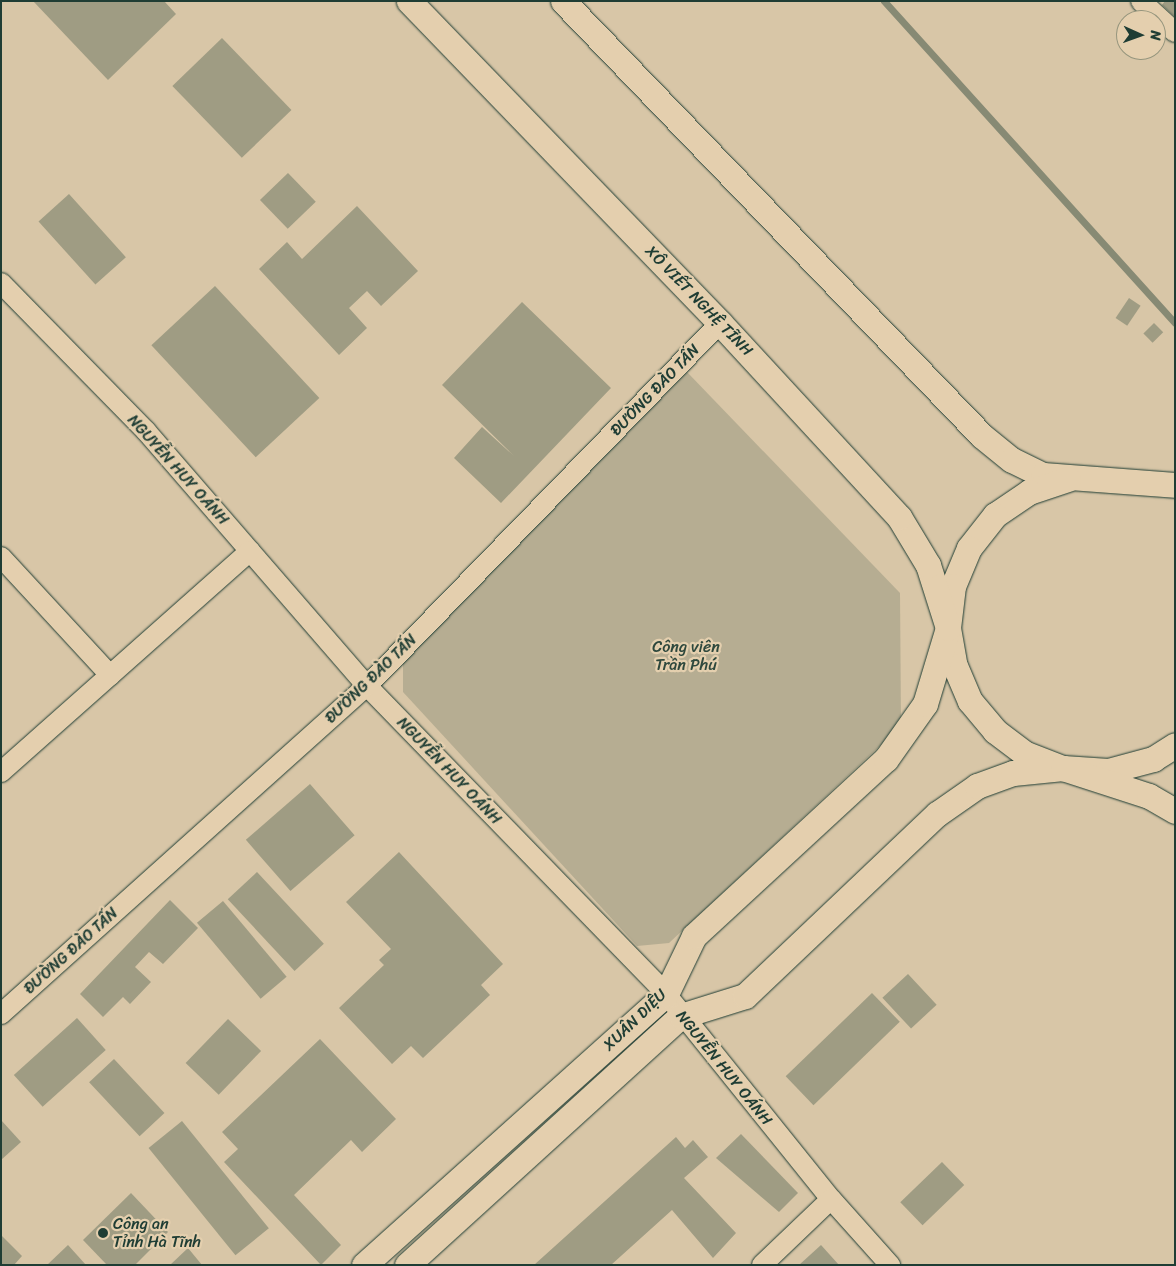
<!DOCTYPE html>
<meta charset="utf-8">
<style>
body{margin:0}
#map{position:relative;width:1176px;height:1266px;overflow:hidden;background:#d8c6a7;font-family:Sriracha,sans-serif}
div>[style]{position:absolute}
.green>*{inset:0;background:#b6ad92}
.stream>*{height:7px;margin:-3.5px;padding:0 3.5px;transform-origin:3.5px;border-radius:3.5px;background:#878a74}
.building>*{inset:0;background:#9f9c83;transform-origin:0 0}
.roads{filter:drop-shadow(0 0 1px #1f3d34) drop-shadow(0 0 1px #1f3d34)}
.minor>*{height:20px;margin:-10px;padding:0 10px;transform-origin:10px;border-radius:10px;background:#e4cfae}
.tertiary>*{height:25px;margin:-12.5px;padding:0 12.5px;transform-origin:12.5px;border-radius:12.5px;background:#e4cfae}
.dots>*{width:14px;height:14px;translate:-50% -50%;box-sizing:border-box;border:2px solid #e4cfae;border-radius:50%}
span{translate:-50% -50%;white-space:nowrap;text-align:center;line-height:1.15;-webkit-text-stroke:4.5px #e4cfae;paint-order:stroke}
.street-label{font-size:16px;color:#1f3d34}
.park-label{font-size:16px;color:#2e483d}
.poi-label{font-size:16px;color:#1f3d34}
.left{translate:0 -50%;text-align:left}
.frame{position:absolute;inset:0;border:2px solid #1f3d34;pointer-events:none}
.north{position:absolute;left:1116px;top:10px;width:50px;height:50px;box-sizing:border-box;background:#e4cfae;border:1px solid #95957d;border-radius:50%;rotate:92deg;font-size:14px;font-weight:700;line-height:20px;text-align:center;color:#1f3d34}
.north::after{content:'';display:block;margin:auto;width:18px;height:22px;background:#1f3d34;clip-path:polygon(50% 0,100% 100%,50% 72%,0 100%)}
</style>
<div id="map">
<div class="green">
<div style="clip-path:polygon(687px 372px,900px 593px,901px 726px,669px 943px,637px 946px,403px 692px,403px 662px)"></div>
</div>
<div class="stream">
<div style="left:884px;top:1px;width:434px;rotate:47.9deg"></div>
</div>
<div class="building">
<div style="clip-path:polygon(33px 1px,164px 1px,176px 14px,108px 80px)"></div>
<div style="clip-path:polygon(1165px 1px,1175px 1px,1175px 17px,1162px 5px)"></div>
<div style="left:222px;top:38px;width:100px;height:69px;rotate:46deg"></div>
<div style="left:288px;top:173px;width:40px;height:39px;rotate:46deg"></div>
<div style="left:69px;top:194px;width:85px;height:41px;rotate:48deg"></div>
<div style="clip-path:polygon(357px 206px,418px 271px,381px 306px,367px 291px,349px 308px,367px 328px,339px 355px,259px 269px,287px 242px,302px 259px)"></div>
<div style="left:215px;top:286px;width:153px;height:87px;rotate:47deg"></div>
<div style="left:1129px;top:298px;width:14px;height:24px;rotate:34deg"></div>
<div style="clip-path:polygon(522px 302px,611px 388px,501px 503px,454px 458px,482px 427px,514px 456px,442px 385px)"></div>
<div style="left:1154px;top:323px;width:13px;height:15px;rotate:45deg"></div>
<div style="left:310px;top:784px;width:68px;height:85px;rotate:49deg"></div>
<div style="clip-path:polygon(399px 852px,503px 964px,481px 985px,490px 995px,423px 1058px,411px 1046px,392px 1064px,339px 1008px,384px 965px,379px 960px,391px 949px,346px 902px)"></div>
<div style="left:257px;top:872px;width:98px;height:40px;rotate:47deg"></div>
<div style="clip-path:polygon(170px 900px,198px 928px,163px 964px,149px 952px,135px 967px,151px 982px,130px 1004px,123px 997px,103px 1017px,80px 994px)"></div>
<div style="left:223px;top:901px;width:99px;height:34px;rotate:50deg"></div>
<div style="left:908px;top:974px;width:42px;height:35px;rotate:47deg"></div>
<div style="left:872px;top:993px;width:40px;height:120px;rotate:46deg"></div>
<div style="left:77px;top:1018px;width:43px;height:85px;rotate:48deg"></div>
<div style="left:228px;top:1019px;width:46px;height:61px;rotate:44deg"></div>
<div style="clip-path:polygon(320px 1039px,396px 1119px,362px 1152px,351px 1140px,294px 1195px,341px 1245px,321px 1265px,224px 1162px,238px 1149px,222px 1132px)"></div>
<div style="left:114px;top:1059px;width:74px;height:34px;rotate:47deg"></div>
<div style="clip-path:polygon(1px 1120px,21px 1142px,1px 1160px)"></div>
<div style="left:182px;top:1121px;width:138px;height:43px;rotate:51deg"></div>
<div style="clip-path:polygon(741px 1134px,798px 1193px,779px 1212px,716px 1158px)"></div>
<div style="clip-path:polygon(676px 1137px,685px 1148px,693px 1140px,708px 1157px,684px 1178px,736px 1233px,713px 1258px,672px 1210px,611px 1265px,534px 1265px)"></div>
<div style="left:942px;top:1162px;width:32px;height:58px;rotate:46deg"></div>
<div style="clip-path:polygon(131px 1193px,168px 1232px,135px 1265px,107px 1265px,83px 1240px)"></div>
<div style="clip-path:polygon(1px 1235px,22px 1256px,14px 1265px,1px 1265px)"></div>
<div style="clip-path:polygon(68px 1245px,86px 1265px,47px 1265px)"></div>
<div style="clip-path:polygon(821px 1245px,839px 1265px,799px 1265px)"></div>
<div style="clip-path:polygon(188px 1248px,202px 1265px,170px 1265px)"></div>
</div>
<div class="roads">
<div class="minor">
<div style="left:1141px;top:1px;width:46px;rotate:42.4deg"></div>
<div style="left:1px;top:283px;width:207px;rotate:45.6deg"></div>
<div style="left:146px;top:431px;width:337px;rotate:49.1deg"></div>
<div style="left:367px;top:686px;width:429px;rotate:45.8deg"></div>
<div style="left:666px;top:994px;width:263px;rotate:51.2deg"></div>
<div style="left:831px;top:1199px;width:89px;rotate:48.2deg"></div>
<div style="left:1px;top:557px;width:161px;rotate:47.3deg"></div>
<div style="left:1px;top:772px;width:333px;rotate:-41.6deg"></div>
<div style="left:1px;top:1014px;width:491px;rotate:-41.9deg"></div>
<div style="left:367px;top:686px;width:506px;rotate:-45.8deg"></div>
<div style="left:762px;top:1265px;width:95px;rotate:-43.7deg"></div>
</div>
<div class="tertiary">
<div style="left:563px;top:1px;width:604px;rotate:46.07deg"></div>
<div style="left:982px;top:436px;width:38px;rotate:39deg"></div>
<div style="left:1012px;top:460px;width:34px;rotate:26deg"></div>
<div style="left:1043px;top:475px;width:132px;rotate:4.3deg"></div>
<div style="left:1068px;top:479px;width:41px;rotate:161.6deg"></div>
<div style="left:1029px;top:492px;width:41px;rotate:145.9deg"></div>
<div style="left:995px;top:515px;width:42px;rotate:128.2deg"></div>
<div style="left:969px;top:548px;width:41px;rotate:112.8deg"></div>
<div style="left:953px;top:586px;width:42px;rotate:96.8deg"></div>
<div style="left:948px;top:628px;width:39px;rotate:80deg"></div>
<div style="left:955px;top:666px;width:38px;rotate:67deg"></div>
<div style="left:970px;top:701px;width:39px;rotate:50deg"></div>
<div style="left:995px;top:731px;width:39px;rotate:37deg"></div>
<div style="left:1026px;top:754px;width:40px;rotate:21deg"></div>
<div style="left:1063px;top:768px;width:45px;rotate:3.8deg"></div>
<div style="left:1108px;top:771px;width:47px;rotate:-14.9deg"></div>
<div style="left:1153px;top:759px;width:26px;rotate:-32deg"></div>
<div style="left:364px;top:1265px;width:406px;rotate:-41.9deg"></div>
<div style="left:666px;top:994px;width:64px;rotate:-64.2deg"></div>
<div style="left:694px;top:936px;width:261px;rotate:-42.7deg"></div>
<div style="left:886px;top:759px;width:67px;rotate:-54.7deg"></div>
<div style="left:925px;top:704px;width:79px;rotate:-73.2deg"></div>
<div style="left:948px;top:628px;width:66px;rotate:-107.6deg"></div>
<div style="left:928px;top:565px;width:56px;rotate:-121.1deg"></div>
<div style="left:899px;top:517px;width:264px;rotate:-132.7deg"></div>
<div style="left:720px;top:323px;width:448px;rotate:-134deg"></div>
<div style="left:407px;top:1265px;width:370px;rotate:-42.3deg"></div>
<div style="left:681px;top:1016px;width:67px;rotate:-17.4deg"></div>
<div style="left:745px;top:996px;width:265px;rotate:-43.5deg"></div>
<div style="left:937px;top:814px;width:49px;rotate:-35deg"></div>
<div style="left:977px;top:786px;width:38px;rotate:-20deg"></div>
<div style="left:1013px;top:773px;width:50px;rotate:-5.7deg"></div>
<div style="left:1063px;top:768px;width:90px;rotate:18deg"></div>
<div style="left:1149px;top:796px;width:30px;rotate:30deg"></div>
</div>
</div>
<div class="dots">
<div style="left:103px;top:1233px;background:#1f3d34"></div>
</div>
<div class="street-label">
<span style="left:699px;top:301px;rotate:46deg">XÔ VIẾT NGHỆ TĨNH</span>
<span style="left:655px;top:390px;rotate:-46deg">ĐƯỜNG ĐÀO TẤN</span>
<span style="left:178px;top:470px;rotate:48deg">NGUYỄN HUY OÁNH</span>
<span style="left:371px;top:679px;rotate:-44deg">ĐƯỜNG ĐÀO TẤN</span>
<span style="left:449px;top:771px;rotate:46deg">NGUYỄN HUY OÁNH</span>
<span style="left:71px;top:951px;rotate:-42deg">ĐƯỜNG ĐÀO TẤN</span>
<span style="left:635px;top:1020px;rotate:-44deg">XUÂN DIỆU</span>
<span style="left:724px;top:1068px;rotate:51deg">NGUYỄN HUY OÁNH</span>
</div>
<div class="park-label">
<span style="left:686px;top:656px">Công viên<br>Trần Phú</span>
</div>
<div class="poi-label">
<span class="left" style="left:113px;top:1233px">Công an<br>Tỉnh Hà Tĩnh</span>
</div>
<div class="frame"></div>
<div class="north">N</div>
</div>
